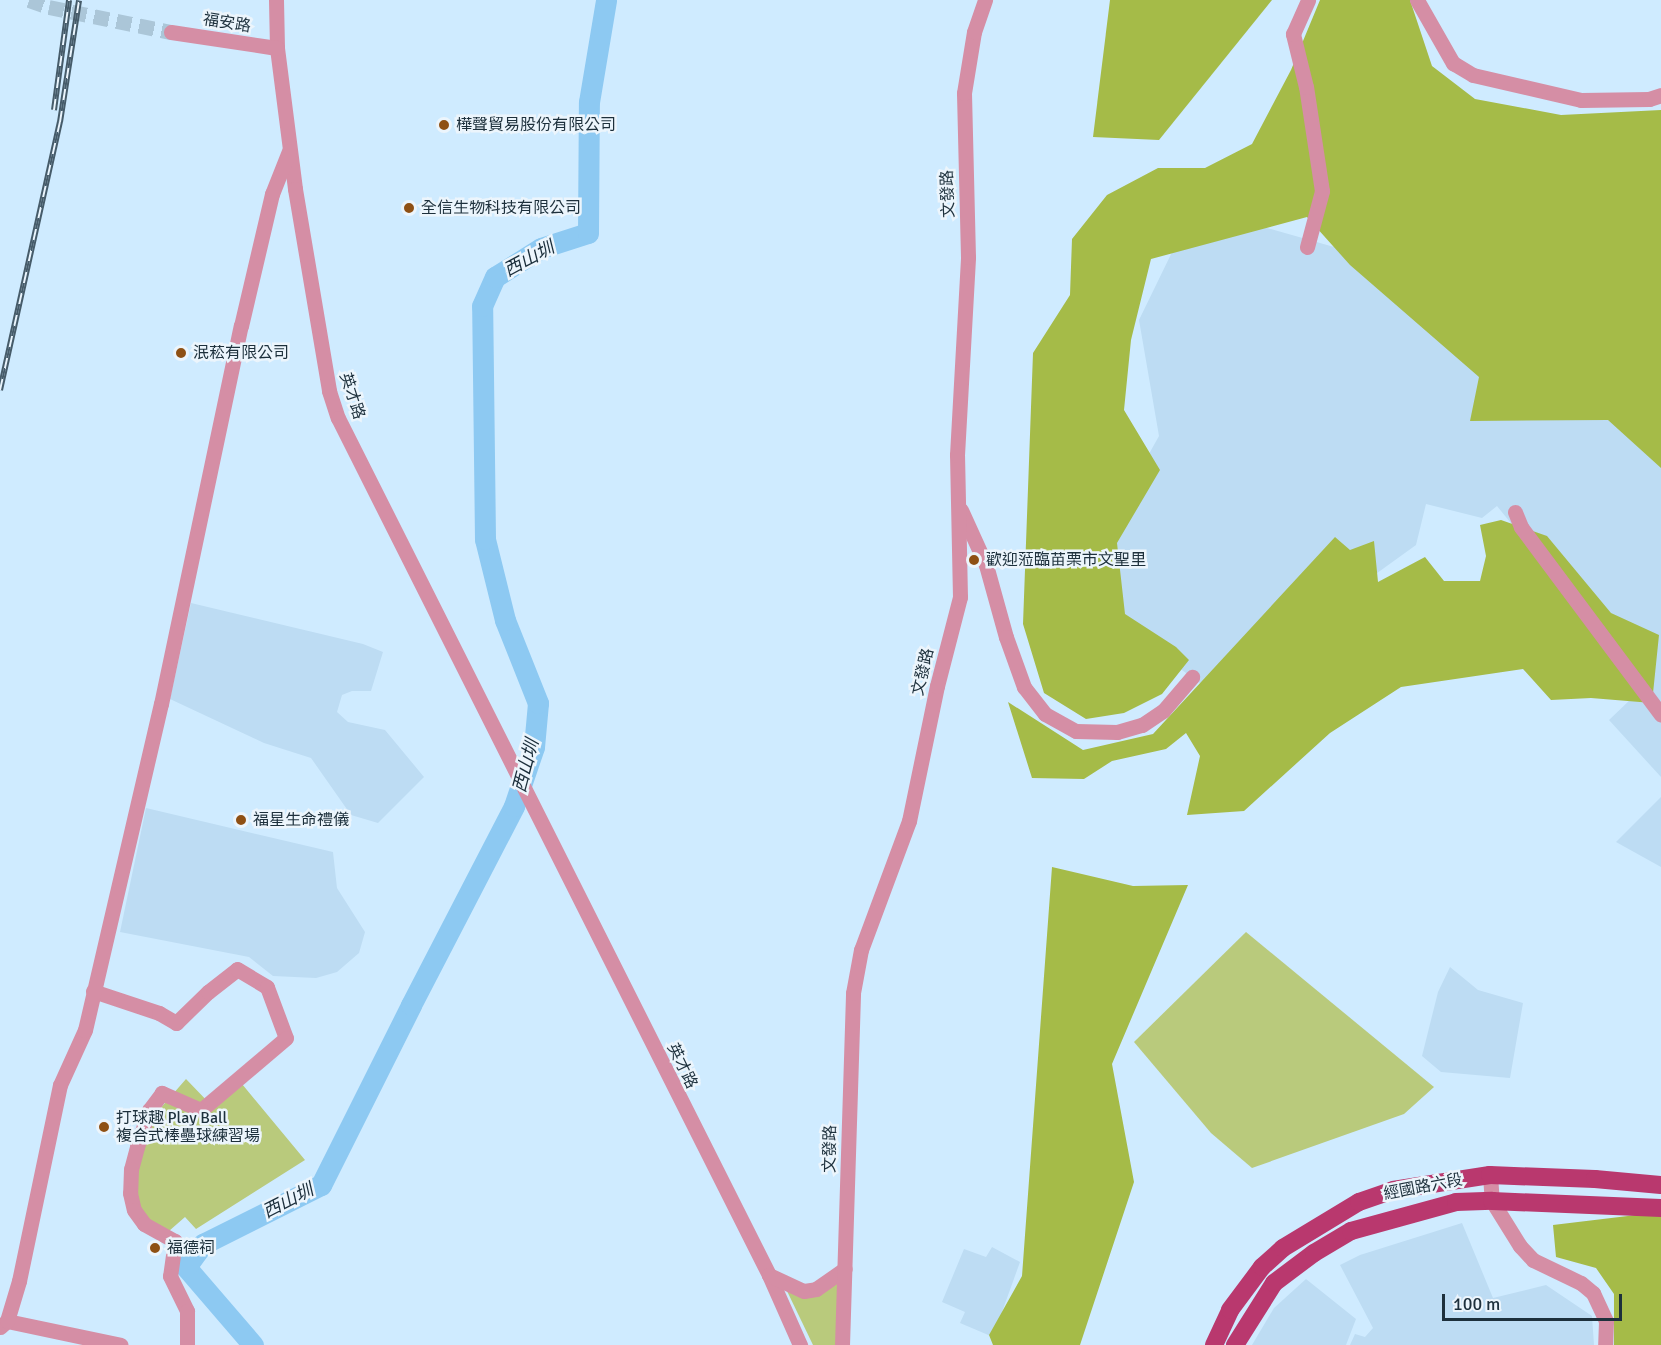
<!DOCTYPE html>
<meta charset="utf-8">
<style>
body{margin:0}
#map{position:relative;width:1661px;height:1345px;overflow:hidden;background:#cfebff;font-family:Signika,"Noto Sans TC",sans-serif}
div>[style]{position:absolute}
.built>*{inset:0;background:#bddcf3}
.green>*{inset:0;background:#b9ca7c}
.forest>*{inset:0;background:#a5bb48}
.river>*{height:21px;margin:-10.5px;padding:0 10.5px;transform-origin:10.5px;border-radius:10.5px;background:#8dc9f2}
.minor-tunnel>*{height:15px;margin-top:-7.5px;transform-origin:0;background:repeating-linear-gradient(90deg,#abc6d8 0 15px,transparent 0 23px)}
.minor>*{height:15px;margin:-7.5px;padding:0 7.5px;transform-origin:7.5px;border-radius:7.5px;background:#d58ea5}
.major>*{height:18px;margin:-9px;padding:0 9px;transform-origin:9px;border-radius:9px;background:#b9386e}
.rail>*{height:6px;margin-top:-3px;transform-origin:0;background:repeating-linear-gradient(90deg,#ecf5fc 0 11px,#465b69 0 22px);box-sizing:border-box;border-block:2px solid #465b69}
.dots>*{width:16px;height:16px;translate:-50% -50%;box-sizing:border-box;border:3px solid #ecf5fc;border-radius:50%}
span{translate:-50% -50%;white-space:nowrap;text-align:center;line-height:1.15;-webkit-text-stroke:5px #ecf5fc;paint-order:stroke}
.street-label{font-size:16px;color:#1d303c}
.poi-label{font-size:16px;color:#1d303c}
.left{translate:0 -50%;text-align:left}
.water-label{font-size:18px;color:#1a2d3a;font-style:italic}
.scale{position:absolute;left:1442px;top:1294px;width:180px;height:27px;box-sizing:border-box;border:3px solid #1d303c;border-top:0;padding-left:8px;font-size:18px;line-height:21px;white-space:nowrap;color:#1d303c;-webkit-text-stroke:4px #ecf5fc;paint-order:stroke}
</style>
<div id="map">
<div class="built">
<div style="clip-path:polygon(1246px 222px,1341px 249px,1622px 405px,1661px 442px,1661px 777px,1609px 720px,1654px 677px,1573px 600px,1497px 506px,1482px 518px,1426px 504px,1416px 545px,1212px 692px,1107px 615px,1107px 529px,1159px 436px,1139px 320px,1175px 246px)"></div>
<div style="clip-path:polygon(191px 603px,363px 644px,383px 652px,371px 691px,352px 691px,342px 695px,337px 712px,348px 722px,385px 730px,424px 777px,378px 823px,351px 815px,311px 758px,264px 743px,170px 699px)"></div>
<div style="clip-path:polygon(1661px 797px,1661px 867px,1616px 842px)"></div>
<div style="clip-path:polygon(146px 808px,333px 852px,337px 888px,365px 932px,359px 953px,337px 972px,316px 978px,273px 976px,249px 957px,120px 932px)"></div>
<div style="clip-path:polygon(1450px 967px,1478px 990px,1523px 1003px,1510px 1078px,1441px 1072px,1422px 1056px,1438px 992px)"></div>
<div style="clip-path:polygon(1462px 1223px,1493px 1298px,1546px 1285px,1592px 1316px,1594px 1345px,1350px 1345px,1355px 1334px,1365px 1337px,1373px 1328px,1340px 1265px,1360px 1255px)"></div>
<div style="clip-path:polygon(992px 1247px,1020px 1262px,993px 1337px,960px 1323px,965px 1312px,942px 1302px,964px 1249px,986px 1257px)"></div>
<div style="clip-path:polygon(1306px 1279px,1356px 1319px,1346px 1345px,1252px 1345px,1274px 1308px)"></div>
</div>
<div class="green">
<div style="clip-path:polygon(1246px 932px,1434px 1087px,1404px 1114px,1252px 1168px,1211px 1133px,1134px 1042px)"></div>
<div style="clip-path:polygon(186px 1079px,212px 1106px,242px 1084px,305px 1160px,196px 1229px,185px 1217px,169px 1231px,143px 1217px,137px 1205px,137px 1157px,152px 1118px)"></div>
<div style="clip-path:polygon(836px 1283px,839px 1286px,836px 1345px,813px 1345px,787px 1291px)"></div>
</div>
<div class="forest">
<div style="clip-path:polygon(1110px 0,1272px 0,1159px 140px,1093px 137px)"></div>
<div style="clip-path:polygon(1320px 0,1410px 0,1432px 66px,1475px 99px,1561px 115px,1661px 110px,1661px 468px,1608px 420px,1470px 421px,1479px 377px,1350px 265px,1307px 217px,1151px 259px,1131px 340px,1124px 410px,1160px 470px,1117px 543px,1125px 614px,1176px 647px,1189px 660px,1162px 694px,1124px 713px,1086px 719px,1044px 693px,1023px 624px,1033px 353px,1070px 295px,1072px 239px,1107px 195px,1158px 168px,1205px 168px,1252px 144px,1291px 70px)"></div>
<div style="clip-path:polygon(1501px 520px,1547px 536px,1611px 613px,1659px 635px,1652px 703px,1591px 698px,1551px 700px,1523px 669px,1401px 687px,1330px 733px,1244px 811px,1187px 815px,1200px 756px,1186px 733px,1166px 749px,1112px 761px,1084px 779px,1032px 778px,1008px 702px,1083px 750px,1153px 734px,1335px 537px,1350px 550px,1374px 541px,1378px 582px,1425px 557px,1444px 581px,1480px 581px,1486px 556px,1480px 525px)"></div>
<div style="clip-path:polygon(1052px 867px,1133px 886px,1188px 885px,1112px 1064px,1134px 1182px,1080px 1345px,993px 1345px,989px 1335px,1022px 1276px)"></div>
<div style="clip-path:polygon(1661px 1212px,1661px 1345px,1614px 1345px,1614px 1294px,1596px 1268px,1556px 1257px,1553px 1225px)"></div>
</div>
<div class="river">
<div style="left:253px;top:1345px;width:103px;rotate:-130.7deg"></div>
<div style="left:186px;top:1267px;width:29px;rotate:-54deg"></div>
<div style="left:203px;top:1244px;width:132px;rotate:-26.6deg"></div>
<div style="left:321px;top:1185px;width:201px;rotate:-63.4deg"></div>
<div style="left:411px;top:1005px;width:224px;rotate:-62.6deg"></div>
<div style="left:514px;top:806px;width:62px;rotate:-71.3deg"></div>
<div style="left:534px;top:747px;width:44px;rotate:-84.8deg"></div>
<div style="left:538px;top:703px;width:89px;rotate:-111.7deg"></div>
<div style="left:505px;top:620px;width:83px;rotate:-103.9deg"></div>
<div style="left:485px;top:539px;width:233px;rotate:-90.7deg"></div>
<div style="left:482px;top:306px;width:32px;rotate:-66deg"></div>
<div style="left:495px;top:277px;width:54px;rotate:-32.2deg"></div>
<div style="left:541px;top:248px;width:49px;rotate:-17.7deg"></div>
<div style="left:588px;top:233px;width:131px;rotate:-89.6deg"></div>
<div style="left:589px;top:102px;width:103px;rotate:-80.5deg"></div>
</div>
<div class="minor-tunnel">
<div style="left:29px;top:0;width:21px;rotate:19deg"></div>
<div style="left:49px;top:7px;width:125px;rotate:11.6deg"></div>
</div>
<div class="minor">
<div style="left:276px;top:0;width:48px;rotate:88.8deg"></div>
<div style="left:277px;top:48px;width:142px;rotate:82.7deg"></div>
<div style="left:295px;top:189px;width:205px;rotate:80.4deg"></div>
<div style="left:329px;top:391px;width:28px;rotate:72deg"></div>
<div style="left:338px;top:418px;width:959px;rotate:63.3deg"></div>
<div style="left:769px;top:1275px;width:77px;rotate:66.1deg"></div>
<div style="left:1417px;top:0;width:73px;rotate:60.3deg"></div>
<div style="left:1453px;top:63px;width:23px;rotate:31deg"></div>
<div style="left:1473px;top:75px;width:111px;rotate:13deg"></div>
<div style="left:1581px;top:100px;width:68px;rotate:-0.8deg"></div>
<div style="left:1649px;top:99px;width:13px;rotate:-18deg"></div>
<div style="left:171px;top:32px;width:107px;rotate:8.6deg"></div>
<div style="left:1307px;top:247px;width:58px;rotate:-75deg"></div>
<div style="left:1322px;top:191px;width:105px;rotate:-98.7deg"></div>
<div style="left:1306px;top:87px;width:55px;rotate:-103.8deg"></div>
<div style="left:1293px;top:34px;width:37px;rotate:-66deg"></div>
<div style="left:961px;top:510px;width:60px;rotate:65.6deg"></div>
<div style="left:986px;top:565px;width:75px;rotate:74.5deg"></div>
<div style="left:1006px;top:637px;width:53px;rotate:70.2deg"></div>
<div style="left:1024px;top:687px;width:34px;rotate:52deg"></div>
<div style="left:1045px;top:714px;width:35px;rotate:29deg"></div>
<div style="left:1076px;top:731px;width:41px;rotate:1.4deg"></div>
<div style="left:1117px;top:732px;width:26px;rotate:-16deg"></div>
<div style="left:1142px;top:725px;width:25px;rotate:-34deg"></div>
<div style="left:1163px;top:711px;width:45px;rotate:-49.5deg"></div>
<div style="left:1515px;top:512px;width:16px;rotate:68deg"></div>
<div style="left:1521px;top:527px;width:234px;rotate:53.3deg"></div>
<div style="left:93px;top:991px;width:70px;rotate:18.4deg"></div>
<div style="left:159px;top:1013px;width:20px;rotate:30deg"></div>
<div style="left:176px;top:1023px;width:45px;rotate:-44.1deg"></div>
<div style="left:208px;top:992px;width:37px;rotate:-38deg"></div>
<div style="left:237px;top:969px;width:35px;rotate:31deg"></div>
<div style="left:267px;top:987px;width:54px;rotate:69.6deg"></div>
<div style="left:286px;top:1038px;width:111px;rotate:139.7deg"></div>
<div style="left:201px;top:1110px;width:43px;rotate:-156.4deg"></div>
<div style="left:162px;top:1093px;width:21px;rotate:127deg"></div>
<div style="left:149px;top:1110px;width:39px;rotate:108deg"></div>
<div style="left:137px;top:1147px;width:23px;rotate:105deg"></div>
<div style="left:131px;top:1169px;width:24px;rotate:92deg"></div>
<div style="left:130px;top:1193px;width:17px;rotate:77deg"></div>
<div style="left:134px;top:1210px;width:17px;rotate:54deg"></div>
<div style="left:144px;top:1224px;width:35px;rotate:29deg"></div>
<div style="left:175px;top:1241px;width:35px;rotate:98deg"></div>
<div style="left:170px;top:1276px;width:39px;rotate:64deg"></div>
<div style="left:187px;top:1311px;width:34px;rotate:90deg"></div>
<div style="left:1490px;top:1175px;width:26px;rotate:86deg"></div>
<div style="left:1492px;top:1201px;width:53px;rotate:58.1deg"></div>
<div style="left:1520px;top:1246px;width:19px;rotate:47deg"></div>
<div style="left:1533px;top:1260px;width:53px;rotate:25.6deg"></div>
<div style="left:1581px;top:1283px;width:16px;rotate:40deg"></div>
<div style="left:1593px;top:1293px;width:31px;rotate:65deg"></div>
<div style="left:1606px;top:1321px;width:24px;rotate:92deg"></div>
<div style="left:769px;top:1275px;width:38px;rotate:25deg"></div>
<div style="left:804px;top:1291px;width:12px;rotate:-9deg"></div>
<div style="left:816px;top:1289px;width:35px;rotate:-35deg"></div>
<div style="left:7px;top:1321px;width:116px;rotate:11.9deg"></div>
<div style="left:0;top:1327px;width:9px;rotate:-41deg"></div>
<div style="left:7px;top:1321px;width:42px;rotate:-73.3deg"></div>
<div style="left:19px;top:1281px;width:200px;rotate:-78.2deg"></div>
<div style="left:60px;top:1085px;width:60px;rotate:-65.6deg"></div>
<div style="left:85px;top:1030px;width:335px;rotate:-76.9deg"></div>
<div style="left:161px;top:704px;width:386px;rotate:-78.1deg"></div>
<div style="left:241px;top:326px;width:136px;rotate:-76.8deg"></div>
<div style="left:272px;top:194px;width:46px;rotate:-68.4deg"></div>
<div style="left:842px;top:1345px;width:352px;rotate:-88.2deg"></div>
<div style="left:853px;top:993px;width:44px;rotate:-79.5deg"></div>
<div style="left:861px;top:950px;width:138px;rotate:-69.6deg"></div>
<div style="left:909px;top:821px;width:138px;rotate:-78.3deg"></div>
<div style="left:937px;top:686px;width:92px;rotate:-75.5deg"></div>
<div style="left:960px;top:597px;width:142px;rotate:-91.2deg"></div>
<div style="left:957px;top:455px;width:198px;rotate:-86.8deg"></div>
<div style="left:968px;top:257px;width:164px;rotate:-91.4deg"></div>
<div style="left:964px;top:93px;width:62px;rotate:-80.7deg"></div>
<div style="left:974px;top:32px;width:34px;rotate:-71deg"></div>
</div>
<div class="major">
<div style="left:1214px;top:1345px;width:38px;rotate:-65deg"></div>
<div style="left:1230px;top:1310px;width:54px;rotate:-53.3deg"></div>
<div style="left:1262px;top:1267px;width:28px;rotate:-42deg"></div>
<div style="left:1283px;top:1248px;width:89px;rotate:-31.2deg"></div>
<div style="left:1359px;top:1202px;width:36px;rotate:-19deg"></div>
<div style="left:1393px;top:1190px;width:98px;rotate:-8.8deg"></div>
<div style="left:1490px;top:1175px;width:105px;rotate:2.2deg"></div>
<div style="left:1595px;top:1179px;width:66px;rotate:5.2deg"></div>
<div style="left:1235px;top:1345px;width:73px;rotate:-57.8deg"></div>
<div style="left:1274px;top:1283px;width:50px;rotate:-36.9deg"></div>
<div style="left:1314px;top:1253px;width:43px;rotate:-30.7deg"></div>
<div style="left:1351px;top:1231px;width:109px;rotate:-15.4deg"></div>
<div style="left:1456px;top:1202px;width:36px;rotate:-2deg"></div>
<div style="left:1492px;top:1201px;width:169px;rotate:2.4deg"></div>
</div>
<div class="rail">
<div style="left:54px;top:110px;width:111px;rotate:-82.2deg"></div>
<div style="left:0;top:390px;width:275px;rotate:-77.4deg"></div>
<div style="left:60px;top:122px;width:123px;rotate:-81.1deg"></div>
</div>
<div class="dots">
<div style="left:444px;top:125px;background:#8e5014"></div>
<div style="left:409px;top:208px;background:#8e5014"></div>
<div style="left:181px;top:353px;background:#8e5014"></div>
<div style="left:974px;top:560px;background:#8e5014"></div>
<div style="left:241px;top:820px;background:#8e5014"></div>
<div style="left:104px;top:1127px;background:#8e5014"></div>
<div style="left:155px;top:1248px;background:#8e5014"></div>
</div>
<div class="street-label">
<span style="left:227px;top:23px;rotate:9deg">福安路</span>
<span style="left:948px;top:194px;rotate:-92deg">文發路</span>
<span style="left:352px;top:396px;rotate:72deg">英才路</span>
<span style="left:923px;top:672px;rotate:-77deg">文發路</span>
<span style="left:682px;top:1066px;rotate:64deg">英才路</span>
<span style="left:830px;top:1149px;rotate:-89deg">文發路</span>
<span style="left:1423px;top:1187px;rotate:-11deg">經國路六段</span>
</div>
<div class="poi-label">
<span class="left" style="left:456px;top:125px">樺聲貿易股份有限公司</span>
<span class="left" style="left:421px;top:208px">全信生物科技有限公司</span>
<span class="left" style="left:193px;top:353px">泯菘有限公司</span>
<span class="left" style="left:986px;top:560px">歡迎蒞臨苗栗市文聖里</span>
<span class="left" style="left:253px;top:820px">福星生命禮儀</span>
<span class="left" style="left:116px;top:1127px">打球趣 Play Ball<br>複合式棒壘球練習場</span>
<span class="left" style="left:167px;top:1248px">福德祠</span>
</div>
<div class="water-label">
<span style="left:529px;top:259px;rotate:-28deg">西山圳</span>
<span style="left:526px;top:766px;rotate:-75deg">西山圳</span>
<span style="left:288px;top:1201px;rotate:-27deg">西山圳</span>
</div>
<div class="scale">100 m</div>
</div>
